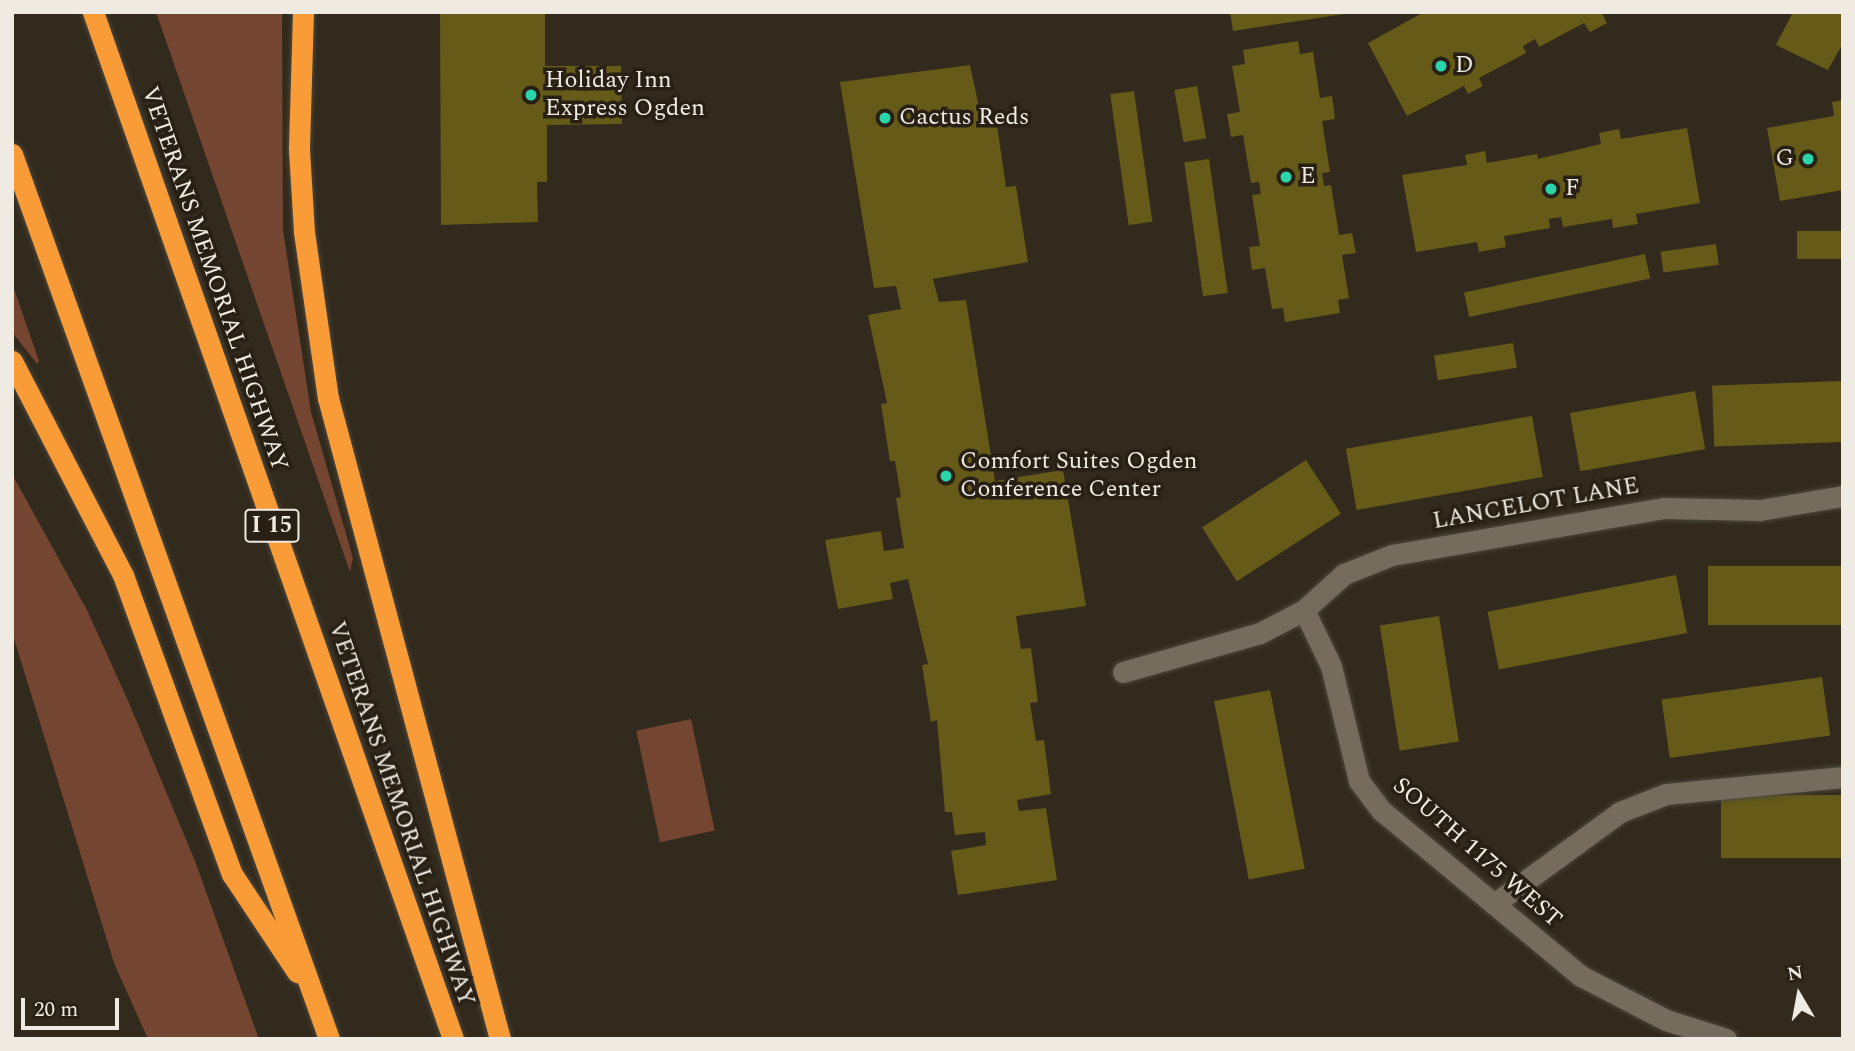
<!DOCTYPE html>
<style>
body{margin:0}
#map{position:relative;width:1855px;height:1051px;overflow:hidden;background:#322a1d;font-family:Spectral,serif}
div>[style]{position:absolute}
.green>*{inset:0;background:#744631;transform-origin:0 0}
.building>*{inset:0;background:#655a18;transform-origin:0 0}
.roads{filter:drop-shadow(0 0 2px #4c473c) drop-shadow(0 0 2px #4c473c)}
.minor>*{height:21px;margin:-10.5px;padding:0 10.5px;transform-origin:10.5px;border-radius:10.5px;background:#756c5e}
.highway>*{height:21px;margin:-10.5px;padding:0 10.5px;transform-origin:10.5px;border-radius:10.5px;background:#f99b37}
.dots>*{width:19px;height:19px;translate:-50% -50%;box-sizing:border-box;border:4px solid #282014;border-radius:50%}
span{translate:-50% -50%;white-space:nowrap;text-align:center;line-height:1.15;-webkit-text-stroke:7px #282014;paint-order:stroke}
.shield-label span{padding:2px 5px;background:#282014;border:2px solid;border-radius:5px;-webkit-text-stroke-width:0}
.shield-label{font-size:23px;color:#efeae2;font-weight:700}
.poi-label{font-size:24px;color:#efeae2}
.left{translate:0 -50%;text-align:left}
.right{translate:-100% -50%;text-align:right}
.street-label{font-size:24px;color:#efeae2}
.frame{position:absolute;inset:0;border:14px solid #efeae2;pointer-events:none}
.north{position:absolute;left:1764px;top:960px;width:70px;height:70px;-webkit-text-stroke:5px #282014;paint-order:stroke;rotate:350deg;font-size:19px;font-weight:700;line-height:28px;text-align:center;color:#efeae2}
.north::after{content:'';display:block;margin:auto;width:24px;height:32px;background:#efeae2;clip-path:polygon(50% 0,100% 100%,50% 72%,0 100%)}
.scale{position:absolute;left:21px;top:998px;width:98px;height:32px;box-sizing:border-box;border:4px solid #efeae2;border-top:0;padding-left:9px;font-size:21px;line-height:24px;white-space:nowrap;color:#efeae2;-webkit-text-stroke:5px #282014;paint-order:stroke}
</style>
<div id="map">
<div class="green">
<div style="clip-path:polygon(156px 12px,282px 12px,283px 230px,311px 412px,353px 558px,350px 572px)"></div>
<div style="clip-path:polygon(12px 283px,39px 361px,37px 364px,12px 332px)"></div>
<div style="clip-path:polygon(12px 474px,87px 610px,129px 703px,195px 861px,259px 1039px,148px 1039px,114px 963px,12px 632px)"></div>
<div style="left:691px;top:719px;width:114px;height:56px;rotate:78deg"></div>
</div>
<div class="building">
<div style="clip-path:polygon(440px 12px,545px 12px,545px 66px,621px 66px,622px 124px,547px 125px,547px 182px,537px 182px,538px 222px,441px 225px)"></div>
<div style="clip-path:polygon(1230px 12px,1344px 12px,1344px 14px,1233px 31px)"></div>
<div style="clip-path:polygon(1424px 12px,1601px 12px,1607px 23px,1590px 32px,1584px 23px,1539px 47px,1535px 39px,1523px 46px,1526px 53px,1479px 78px,1483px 86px,1468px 94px,1464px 86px,1407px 116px,1368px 43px)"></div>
<div style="clip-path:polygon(1793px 12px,1843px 12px,1843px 43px,1828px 70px,1776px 45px)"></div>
<div style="clip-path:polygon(1298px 41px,1300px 54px,1313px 52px,1320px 98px,1332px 96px,1335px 119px,1322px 121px,1330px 172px,1322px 173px,1324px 186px,1331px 185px,1339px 235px,1352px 233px,1356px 253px,1342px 255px,1349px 298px,1338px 300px,1340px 313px,1285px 322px,1283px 308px,1272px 309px,1265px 268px,1252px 270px,1249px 247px,1260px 246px,1252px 195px,1261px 194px,1259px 182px,1251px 183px,1243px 135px,1231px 137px,1227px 114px,1240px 112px,1232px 66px,1245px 64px,1243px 50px)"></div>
<div style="clip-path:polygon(970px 65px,983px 126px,997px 125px,1006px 187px,1016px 186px,1028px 262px,933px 279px,939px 302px,966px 300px,995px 481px,1063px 470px,1086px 606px,1016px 616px,1021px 649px,1031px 648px,1038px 702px,1030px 703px,1036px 741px,1044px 740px,1051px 794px,1017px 800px,1019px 811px,1046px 808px,1057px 880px,958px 895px,951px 851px,986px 845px,985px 832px,955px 835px,952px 812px,945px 812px,937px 720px,931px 722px,922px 665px,928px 664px,908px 579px,890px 583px,893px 599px,838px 609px,825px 540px,881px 531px,884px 551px,904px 548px,896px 498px,901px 497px,895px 461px,890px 461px,881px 404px,887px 403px,868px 315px,901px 309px,896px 286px,874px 288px,840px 82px)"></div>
<div style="left:1197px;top:86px;width:53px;height:23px;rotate:80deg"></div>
<div style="left:1134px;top:91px;width:132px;height:24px;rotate:82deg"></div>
<div style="clip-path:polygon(1843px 100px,1843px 190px,1780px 201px,1767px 128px,1834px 116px,1832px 102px)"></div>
<div style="clip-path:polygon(1687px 128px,1700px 203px,1636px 214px,1638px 224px,1613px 228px,1612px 219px,1563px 227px,1561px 217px,1549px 219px,1550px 228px,1504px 236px,1506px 247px,1479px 252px,1477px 242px,1416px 252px,1402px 175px,1467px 165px,1465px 155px,1485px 151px,1487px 163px,1537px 154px,1538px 159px,1601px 144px,1599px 133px,1619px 129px,1621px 139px)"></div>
<div style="left:1209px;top:159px;width:135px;height:25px;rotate:82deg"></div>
<div style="left:1843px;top:231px;width:28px;height:46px;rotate:90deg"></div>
<div style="left:1716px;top:244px;width:21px;height:56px;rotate:82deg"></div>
<div style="left:1645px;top:254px;width:25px;height:185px;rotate:78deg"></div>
<div style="left:1513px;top:343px;width:25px;height:80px;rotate:81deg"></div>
<div style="left:1841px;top:381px;width:61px;height:129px;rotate:88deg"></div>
<div style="left:1695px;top:391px;width:59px;height:127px;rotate:80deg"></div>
<div style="left:1532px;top:416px;width:62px;height:189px;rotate:80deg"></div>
<div style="left:1306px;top:460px;width:64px;height:124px;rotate:57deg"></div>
<div style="left:1843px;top:566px;width:59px;height:135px;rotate:90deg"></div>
<div style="left:1676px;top:575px;width:59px;height:192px;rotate:79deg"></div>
<div style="left:1439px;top:616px;width:127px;height:60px;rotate:81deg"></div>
<div style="left:1822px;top:677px;width:59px;height:162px;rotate:82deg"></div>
<div style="left:1270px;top:690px;width:182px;height:57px;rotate:79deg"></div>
<div style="left:1843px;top:795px;width:63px;height:122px;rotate:90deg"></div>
</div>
<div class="roads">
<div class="minor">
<div style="left:1304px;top:610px;width:62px;rotate:64.3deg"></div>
<div style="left:1331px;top:666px;width:118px;rotate:76.3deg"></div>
<div style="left:1359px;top:781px;width:38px;rotate:53deg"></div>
<div style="left:1382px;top:811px;width:259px;rotate:39.7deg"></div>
<div style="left:1581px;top:976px;width:96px;rotate:27.4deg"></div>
<div style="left:1666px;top:1020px;width:63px;rotate:17.6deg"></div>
<div style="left:1123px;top:672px;width:142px;rotate:-15.9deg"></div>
<div style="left:1260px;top:633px;width:50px;rotate:-27.6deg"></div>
<div style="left:1304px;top:610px;width:54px;rotate:-42deg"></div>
<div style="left:1344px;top:574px;width:52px;rotate:-21.6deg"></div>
<div style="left:1392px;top:555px;width:275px;rotate:-9.8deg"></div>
<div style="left:1663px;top:508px;width:97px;rotate:1.2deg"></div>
<div style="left:1760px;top:510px;width:84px;rotate:-9.6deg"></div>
<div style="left:1494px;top:904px;width:156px;rotate:-36.1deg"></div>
<div style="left:1620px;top:812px;width:49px;rotate:-21.4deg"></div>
<div style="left:1666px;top:794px;width:178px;rotate:-5.5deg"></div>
</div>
<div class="highway">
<div style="left:93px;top:12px;width:1088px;rotate:70.68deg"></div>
<div style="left:303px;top:12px;width:138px;rotate:91.7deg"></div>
<div style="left:299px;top:150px;width:82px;rotate:86.5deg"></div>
<div style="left:304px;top:232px;width:168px;rotate:81.8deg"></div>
<div style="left:328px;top:398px;width:664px;rotate:74.98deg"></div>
<div style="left:12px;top:154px;width:940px;rotate:70.29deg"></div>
<div style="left:12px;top:361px;width:241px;rotate:62.6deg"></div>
<div style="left:123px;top:575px;width:318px;rotate:70deg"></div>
<div style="left:232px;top:874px;width:118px;rotate:56.4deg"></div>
</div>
</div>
<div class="dots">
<div style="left:1441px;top:66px;background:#2ad5ac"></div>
<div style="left:531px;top:95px;background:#2ad5ac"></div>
<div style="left:885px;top:118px;background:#2ad5ac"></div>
<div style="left:1808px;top:159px;background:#2ad5ac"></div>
<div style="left:1286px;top:177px;background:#2ad5ac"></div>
<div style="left:1551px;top:189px;background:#2ad5ac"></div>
<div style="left:946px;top:476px;background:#2ad5ac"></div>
</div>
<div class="shield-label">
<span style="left:272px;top:526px">I 15</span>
</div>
<div class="poi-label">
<span class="left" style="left:1455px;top:66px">D</span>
<span class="left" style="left:545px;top:95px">Holiday Inn<br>Express Ogden</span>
<span class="left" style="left:899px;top:118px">Cactus Reds</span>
<span class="right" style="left:1794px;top:159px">G</span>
<span class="left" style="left:1300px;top:177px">E</span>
<span class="left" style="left:1565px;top:189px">F</span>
<span class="left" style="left:960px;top:476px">Comfort Suites Ogden<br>Conference Center</span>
</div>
<div class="street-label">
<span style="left:214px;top:279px;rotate:71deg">VETERANS MEMORIAL HIGHWAY</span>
<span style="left:1536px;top:504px;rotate:-10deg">LANCELOT LANE</span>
<span style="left:401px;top:814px;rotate:71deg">VETERANS MEMORIAL HIGHWAY</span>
<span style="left:1477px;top:853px;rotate:41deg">SOUTH 1175 WEST</span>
</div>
<div class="frame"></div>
<div class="north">N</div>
<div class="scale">20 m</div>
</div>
